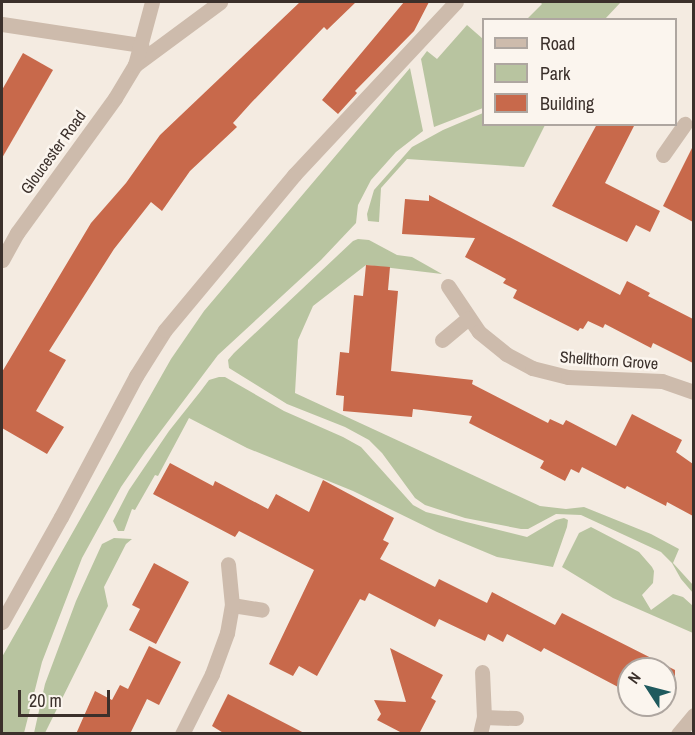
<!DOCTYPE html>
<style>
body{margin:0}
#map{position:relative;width:695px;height:735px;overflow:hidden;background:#f4ebe1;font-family:"Archivo Narrow",sans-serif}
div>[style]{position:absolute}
.green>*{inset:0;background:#b8c4a0}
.building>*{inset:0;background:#c8694b}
.minor>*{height:15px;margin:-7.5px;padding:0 7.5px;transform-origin:7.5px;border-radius:7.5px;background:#cdbbac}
span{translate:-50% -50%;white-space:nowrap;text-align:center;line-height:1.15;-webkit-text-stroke:5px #fbf5ee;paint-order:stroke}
.street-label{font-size:16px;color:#3b302b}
.frame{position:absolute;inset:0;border:3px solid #3b302b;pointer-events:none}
.legend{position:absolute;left:482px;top:18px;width:195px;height:108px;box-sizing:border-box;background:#fbf5ee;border:2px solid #aea6a0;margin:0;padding:8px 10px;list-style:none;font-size:18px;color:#3b302b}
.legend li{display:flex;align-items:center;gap:12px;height:30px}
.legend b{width:30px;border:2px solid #aea6a0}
.north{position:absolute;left:617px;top:657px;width:60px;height:60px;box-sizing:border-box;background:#fbf5ee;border:2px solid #aea6a0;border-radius:50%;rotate:306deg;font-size:16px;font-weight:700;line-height:24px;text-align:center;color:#3b302b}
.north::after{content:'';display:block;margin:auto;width:21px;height:27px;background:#1f5a5e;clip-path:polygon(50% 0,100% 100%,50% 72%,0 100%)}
.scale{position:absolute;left:18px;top:690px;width:92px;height:27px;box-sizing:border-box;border:3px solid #3b302b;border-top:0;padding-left:8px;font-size:18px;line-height:21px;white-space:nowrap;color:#3b302b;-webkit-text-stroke:4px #fbf5ee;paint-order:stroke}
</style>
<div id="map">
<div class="green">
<div style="clip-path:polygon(540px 2px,621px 2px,605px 19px,527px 19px,542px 4px)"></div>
<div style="clip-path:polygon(467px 25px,483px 39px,483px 108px,434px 127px,421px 59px,427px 51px,437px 59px)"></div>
<div style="clip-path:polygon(410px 68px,423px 131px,396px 152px,371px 180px,358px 205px,356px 223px,321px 260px,218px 355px,145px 452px,121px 487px,82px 558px,42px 662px,24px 733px,2px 733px,2px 657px,171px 359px,204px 311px)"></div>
<div style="clip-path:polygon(483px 113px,484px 124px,545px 125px,524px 167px,407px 159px,381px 188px,379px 222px,368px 221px,367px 214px,374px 190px,412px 147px,443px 130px)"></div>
<div style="clip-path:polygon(358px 239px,369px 240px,397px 255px,412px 257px,442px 274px,366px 265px,313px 306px,298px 340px,295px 393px,540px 506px,566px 509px,584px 507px,651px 534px,679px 549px,673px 563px,693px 585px,693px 593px,681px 579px,672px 563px,661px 552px,581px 515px,556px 514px,528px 529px,521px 529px,465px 518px,425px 505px,415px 498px,382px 453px,369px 440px,345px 427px,287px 404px,229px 368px,228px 360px,234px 353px,353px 241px)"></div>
<div style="clip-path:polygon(219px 377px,225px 377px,284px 411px,343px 437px,361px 447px,413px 505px,426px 512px,527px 537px,556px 520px,564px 518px,568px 520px,567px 527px,553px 567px,497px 557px,437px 532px,353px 491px,247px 448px,189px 418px,158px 476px,155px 475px,135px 510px,132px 509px,124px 531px,118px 531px,113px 521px,129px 490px,169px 431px,200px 392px,209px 380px)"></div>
<div style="clip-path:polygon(591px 527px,639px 552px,652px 567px,654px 571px,653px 583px,642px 595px,651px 610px,673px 594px,683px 597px,693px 606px,693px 633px,613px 598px,562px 567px,579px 533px)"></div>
<div style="clip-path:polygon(114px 538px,132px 539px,126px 544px,104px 587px,108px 606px,45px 733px,34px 733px,45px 684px,76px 601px,102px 544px)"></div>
</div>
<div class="building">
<div style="clip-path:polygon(300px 2px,356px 2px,327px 30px,324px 27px,251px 103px,233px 123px,237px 127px,190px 171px,162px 211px,151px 202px,114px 249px,49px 351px,66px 360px,36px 411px,64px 427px,47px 454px,2px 428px,2px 372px,91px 223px,126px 183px,160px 135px)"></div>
<div style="clip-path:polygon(404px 2px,429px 2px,414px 31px,355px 91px,357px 93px,338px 114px,322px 100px)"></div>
<div style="clip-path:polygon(23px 53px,53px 70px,2px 158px,2px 90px)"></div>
<div style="clip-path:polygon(597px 124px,635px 124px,605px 183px,660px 211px,650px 232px,636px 225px,627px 242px,552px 206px)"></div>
<div style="clip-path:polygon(693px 146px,693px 222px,663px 206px)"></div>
<div style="clip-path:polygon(429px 195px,620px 295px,627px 281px,650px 293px,648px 296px,693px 319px,693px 363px,653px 343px,651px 348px,605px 324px,603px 328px,588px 321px,583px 329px,580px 328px,578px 331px,513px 298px,517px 290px,503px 283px,506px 279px,465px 257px,475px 238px,402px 234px,405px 199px,429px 201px)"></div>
<div style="clip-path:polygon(366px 265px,390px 267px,388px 290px,398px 291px,391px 371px,473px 380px,472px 384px,548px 423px,550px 419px,563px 425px,566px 420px,616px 446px,632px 414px,682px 440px,676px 452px,693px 464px,693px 516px,667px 502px,666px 506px,627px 486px,625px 489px,582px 467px,579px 473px,571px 469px,565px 481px,540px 468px,544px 461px,469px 423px,472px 416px,413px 409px,412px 417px,343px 411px,344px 396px,336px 395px,340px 352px,349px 353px,354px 295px,363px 296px)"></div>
<div style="clip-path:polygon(170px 463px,213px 486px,215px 481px,268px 509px,276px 494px,309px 512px,323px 480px,394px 518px,383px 540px,389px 543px,380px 559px,435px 587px,439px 579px,487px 603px,492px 592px,555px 625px,562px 613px,675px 670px,675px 680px,665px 701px,665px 669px,629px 669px,629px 697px,618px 691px,620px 688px,544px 648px,541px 652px,507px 634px,503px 642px,488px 634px,485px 641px,439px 619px,435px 627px,369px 593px,365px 601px,360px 599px,317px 676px,299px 666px,293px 676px,269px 664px,314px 570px,239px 531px,235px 537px,153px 494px)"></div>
<div style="clip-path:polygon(154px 563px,189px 582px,156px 644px,129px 630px,140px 609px,132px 605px)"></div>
<div style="clip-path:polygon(149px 646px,181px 662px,159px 705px,147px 699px,130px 734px,76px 734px,95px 691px,112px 700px,120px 685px,128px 689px)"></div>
<div style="clip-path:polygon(390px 648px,443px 675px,431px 698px,436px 701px,419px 734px,404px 734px,377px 720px,381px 714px,374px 700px,406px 702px)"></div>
<div style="clip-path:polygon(228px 694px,306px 734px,225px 734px,212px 726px)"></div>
</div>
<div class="minor">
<div style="left:2px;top:24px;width:141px;rotate:8.6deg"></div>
<div style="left:135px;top:65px;width:106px;rotate:-36.5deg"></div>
<div style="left:663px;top:155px;width:38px;rotate:-55deg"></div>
<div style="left:2px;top:260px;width:31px;rotate:-61deg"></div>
<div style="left:17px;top:233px;width:167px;rotate:-54deg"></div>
<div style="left:115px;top:98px;width:39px;rotate:-59deg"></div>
<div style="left:135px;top:65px;width:65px;rotate:-74.9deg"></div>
<div style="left:448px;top:286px;width:55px;rotate:56deg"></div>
<div style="left:479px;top:332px;width:35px;rotate:39deg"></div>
<div style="left:506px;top:354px;width:30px;rotate:28deg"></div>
<div style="left:532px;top:368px;width:37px;rotate:14deg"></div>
<div style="left:568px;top:377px;width:94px;rotate:2.4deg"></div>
<div style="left:662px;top:381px;width:34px;rotate:19deg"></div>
<div style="left:442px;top:340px;width:34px;rotate:-40deg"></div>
<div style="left:232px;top:605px;width:30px;rotate:9deg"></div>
<div style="left:2px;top:622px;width:120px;rotate:-60.7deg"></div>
<div style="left:61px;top:517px;width:160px;rotate:-62deg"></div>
<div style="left:136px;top:376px;width:54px;rotate:-57.8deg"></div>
<div style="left:165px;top:330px;width:202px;rotate:-50.2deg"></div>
<div style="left:294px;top:175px;width:237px;rotate:-46.9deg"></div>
<div style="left:484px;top:717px;width:32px;rotate:2deg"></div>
<div style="left:182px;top:734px;width:67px;rotate:-63.4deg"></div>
<div style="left:212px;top:674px;width:44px;rotate:-69.9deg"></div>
<div style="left:227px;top:633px;width:28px;rotate:-80deg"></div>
<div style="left:232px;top:605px;width:41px;rotate:-95.6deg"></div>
<div style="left:480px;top:734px;width:17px;rotate:-77deg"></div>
<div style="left:484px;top:717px;width:45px;rotate:-92.5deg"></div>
<div style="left:678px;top:734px;width:25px;rotate:-50deg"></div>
</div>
<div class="street-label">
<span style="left:53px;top:152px;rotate:-54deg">Gloucester Road</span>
<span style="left:609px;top:360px;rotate:4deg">Shellthorn Grove</span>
</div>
<div class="frame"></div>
<ul class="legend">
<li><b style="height:8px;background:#cdbbac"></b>Road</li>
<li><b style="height:16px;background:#b8c4a0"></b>Park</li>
<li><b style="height:16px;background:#c8694b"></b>Building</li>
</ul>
<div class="north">N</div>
<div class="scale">20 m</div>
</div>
